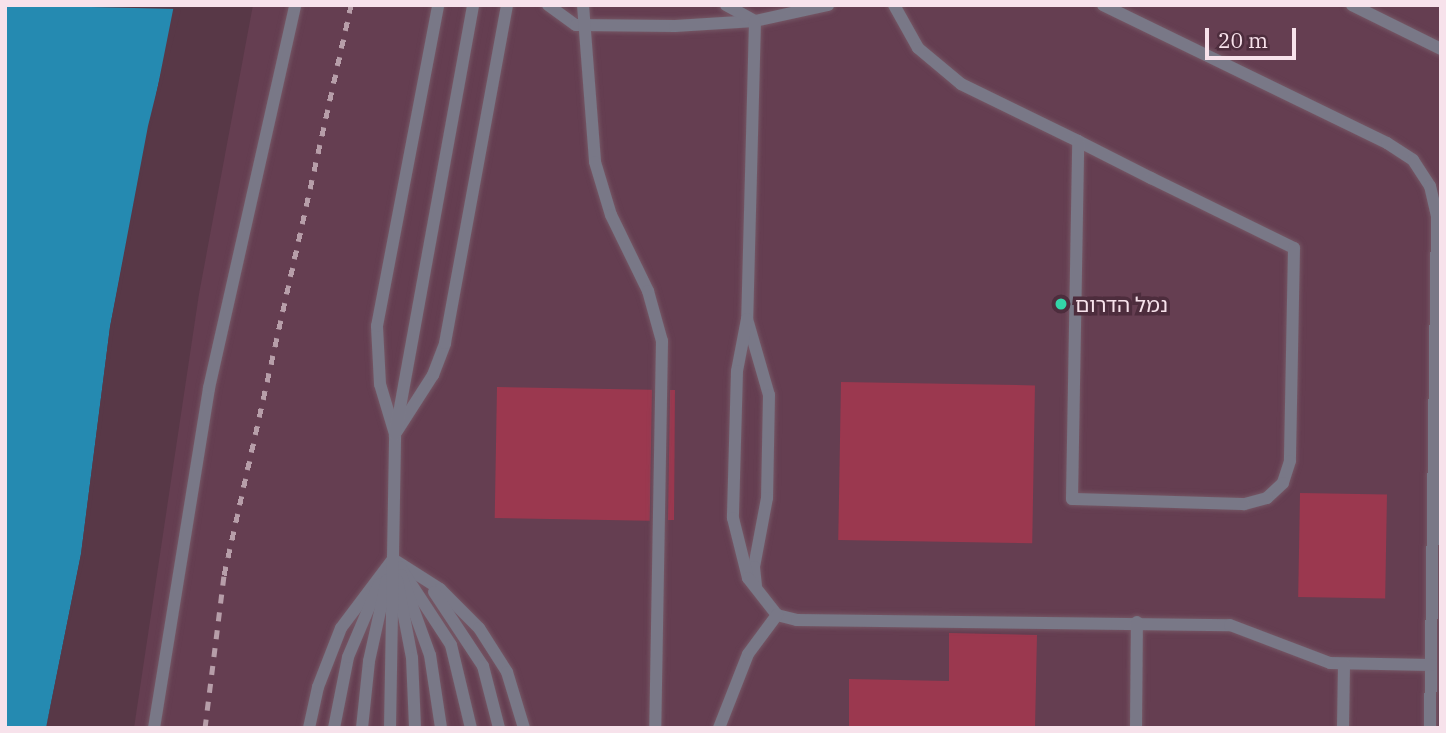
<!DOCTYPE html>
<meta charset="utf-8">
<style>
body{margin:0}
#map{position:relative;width:1446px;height:733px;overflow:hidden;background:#583847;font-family:"IBM Plex Serif","Noto Sans Hebrew",serif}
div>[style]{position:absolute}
.built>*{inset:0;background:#653e51}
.water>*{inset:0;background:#258ab1}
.pier>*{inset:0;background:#583847}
.building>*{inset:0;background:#9b384f;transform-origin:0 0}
.roads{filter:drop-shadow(0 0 2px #755765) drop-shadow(0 0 2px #755765)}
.lane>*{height:12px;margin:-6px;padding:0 6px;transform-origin:6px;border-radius:6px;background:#797887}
.rail>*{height:5px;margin-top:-2.5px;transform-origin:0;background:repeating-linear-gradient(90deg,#b79ea9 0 9px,transparent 0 18px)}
.dots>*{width:19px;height:19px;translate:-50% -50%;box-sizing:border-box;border:4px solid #4d2d3d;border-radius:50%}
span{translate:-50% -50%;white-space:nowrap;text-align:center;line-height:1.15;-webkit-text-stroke:7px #4d2d3d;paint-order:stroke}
.poi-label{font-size:21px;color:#f7e2eb}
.left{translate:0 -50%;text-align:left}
.frame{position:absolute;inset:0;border:7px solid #f7e2eb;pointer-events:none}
.scale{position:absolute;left:1205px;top:28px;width:91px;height:32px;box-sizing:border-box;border:4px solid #f7e2eb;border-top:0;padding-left:9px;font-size:21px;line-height:24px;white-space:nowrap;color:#f7e2eb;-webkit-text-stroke:5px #4d2d3d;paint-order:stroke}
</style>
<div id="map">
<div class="built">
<div style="clip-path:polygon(253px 5px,1441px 5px,1441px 728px,134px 728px,199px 294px)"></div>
</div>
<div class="water">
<div style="clip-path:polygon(5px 5px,177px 9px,148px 126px,110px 327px,81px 554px,46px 728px,5px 728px)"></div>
</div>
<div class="pier">
<div style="clip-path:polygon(174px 5px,181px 10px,151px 127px,114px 328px,85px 555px,46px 728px,81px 554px,110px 327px)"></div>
</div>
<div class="building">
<div style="left:841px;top:382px;width:194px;height:158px;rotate:1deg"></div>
<div style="left:497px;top:387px;width:155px;height:131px;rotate:1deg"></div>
<div style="clip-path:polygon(670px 390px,675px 390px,674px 520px,668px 520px)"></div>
<div style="left:1300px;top:493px;width:87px;height:104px;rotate:1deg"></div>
<div style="clip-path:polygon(949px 633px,1037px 635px,1035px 728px,849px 728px,849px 679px,949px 681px)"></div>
</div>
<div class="roads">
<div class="lane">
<div style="left:548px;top:5px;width:34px;rotate:36deg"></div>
<div style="left:576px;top:25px;width:99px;rotate:0.6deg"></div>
<div style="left:675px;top:26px;width:80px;rotate:-3.6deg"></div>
<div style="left:755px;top:21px;width:75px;rotate:-12.4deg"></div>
<div style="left:583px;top:5px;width:157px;rotate:85.6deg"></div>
<div style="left:595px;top:162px;width:55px;rotate:73.2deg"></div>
<div style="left:611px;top:215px;width:85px;rotate:64deg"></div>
<div style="left:648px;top:291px;width:52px;rotate:74.4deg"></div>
<div style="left:662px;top:341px;width:387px;rotate:91deg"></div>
<div style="left:726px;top:5px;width:33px;rotate:29deg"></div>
<div style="left:894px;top:5px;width:49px;rotate:60.8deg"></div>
<div style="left:918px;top:48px;width:56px;rotate:39.9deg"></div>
<div style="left:961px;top:84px;width:130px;rotate:26deg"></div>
<div style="left:1078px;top:141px;width:82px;rotate:26.9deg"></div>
<div style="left:1151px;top:178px;width:159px;rotate:26.1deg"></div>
<div style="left:1294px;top:248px;width:213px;rotate:91.1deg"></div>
<div style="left:1290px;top:461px;width:23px;rotate:108deg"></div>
<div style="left:1283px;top:483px;width:22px;rotate:137deg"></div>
<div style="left:1267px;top:498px;width:24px;rotate:165deg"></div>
<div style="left:1244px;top:504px;width:172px;rotate:-178.3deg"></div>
<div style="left:1072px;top:499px;width:358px;rotate:-89deg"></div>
<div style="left:1103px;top:5px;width:316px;rotate:25.9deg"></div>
<div style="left:1387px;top:143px;width:31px;rotate:33deg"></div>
<div style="left:1413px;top:160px;width:31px;rotate:57deg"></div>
<div style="left:1430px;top:186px;width:31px;rotate:77deg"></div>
<div style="left:1437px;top:216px;width:512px;rotate:90.78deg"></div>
<div style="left:1352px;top:5px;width:99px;rotate:26.3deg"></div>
<div style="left:755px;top:21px;width:298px;rotate:91.5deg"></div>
<div style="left:747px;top:319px;width:79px;rotate:73.9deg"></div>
<div style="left:769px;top:395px;width:103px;rotate:91.1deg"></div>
<div style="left:767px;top:498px;width:70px;rotate:100.7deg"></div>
<div style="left:754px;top:567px;width:19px;rotate:84deg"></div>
<div style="left:747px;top:319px;width:53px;rotate:100.9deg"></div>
<div style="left:737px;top:371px;width:147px;rotate:91.6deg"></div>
<div style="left:733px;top:518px;width:62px;rotate:76deg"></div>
<div style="left:748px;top:578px;width:47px;rotate:51.9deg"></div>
<div style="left:777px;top:615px;width:21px;rotate:14deg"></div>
<div style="left:797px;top:620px;width:433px;rotate:0.7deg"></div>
<div style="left:1230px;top:625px;width:107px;rotate:20.8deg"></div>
<div style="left:1330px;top:663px;width:101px;rotate:1.1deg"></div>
<div style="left:397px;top:431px;width:67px;rotate:-57.3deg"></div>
<div style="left:433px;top:375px;width:34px;rotate:-69deg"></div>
<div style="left:445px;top:343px;width:344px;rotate:-79.6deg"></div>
<div style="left:395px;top:434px;width:52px;rotate:-106.7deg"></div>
<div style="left:380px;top:384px;width:58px;rotate:-93deg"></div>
<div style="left:377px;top:326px;width:327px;rotate:-79.2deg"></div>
<div style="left:393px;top:559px;width:56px;rotate:32.6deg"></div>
<div style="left:440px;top:589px;width:55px;rotate:45deg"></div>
<div style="left:479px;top:628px;width:52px;rotate:57.5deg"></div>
<div style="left:507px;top:672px;width:59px;rotate:73.1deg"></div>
<div style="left:400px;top:567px;width:93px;rotate:56.8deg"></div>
<div style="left:451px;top:645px;width:85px;rotate:76.5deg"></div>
<div style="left:401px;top:575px;width:85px;rotate:70.1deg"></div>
<div style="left:430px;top:655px;width:74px;rotate:81.4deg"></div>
<div style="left:397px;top:580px;width:79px;rotate:79.1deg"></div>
<div style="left:412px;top:658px;width:70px;rotate:87.5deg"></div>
<div style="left:434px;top:592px;width:89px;rotate:56.5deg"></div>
<div style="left:483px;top:666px;width:64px;rotate:75.5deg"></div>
<div style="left:154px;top:728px;width:344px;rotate:-80.8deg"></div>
<div style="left:209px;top:388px;width:393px;rotate:-77.3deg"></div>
<div style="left:309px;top:728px;width:42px;rotate:-77.6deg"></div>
<div style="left:318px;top:687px;width:63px;rotate:-68.7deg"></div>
<div style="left:341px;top:628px;width:86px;rotate:-53deg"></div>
<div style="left:334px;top:728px;width:72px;rotate:-78.8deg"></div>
<div style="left:348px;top:657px;width:79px;rotate:-67deg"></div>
<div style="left:362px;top:728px;width:67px;rotate:-84deg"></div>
<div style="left:369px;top:661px;width:83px;rotate:-77.5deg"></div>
<div style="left:390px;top:728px;width:293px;rotate:-89deg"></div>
<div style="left:395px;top:435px;width:437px;rotate:-79.7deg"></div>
<div style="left:719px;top:728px;width:79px;rotate:-68.6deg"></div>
<div style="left:748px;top:654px;width:49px;rotate:-53.4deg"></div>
<div style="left:1136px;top:728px;width:106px;rotate:-89.5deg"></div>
<div style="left:1343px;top:728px;width:64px;rotate:-89.1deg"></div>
</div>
</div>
<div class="rail">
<div style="left:205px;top:728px;width:154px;rotate:-82.9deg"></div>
<div style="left:224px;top:575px;width:584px;rotate:-77.44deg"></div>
</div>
<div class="dots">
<div style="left:1061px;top:304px;background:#33d4a8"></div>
</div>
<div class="poi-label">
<span class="left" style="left:1075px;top:304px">נמל הדרום</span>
</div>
<div class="frame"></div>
<div class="scale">20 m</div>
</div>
